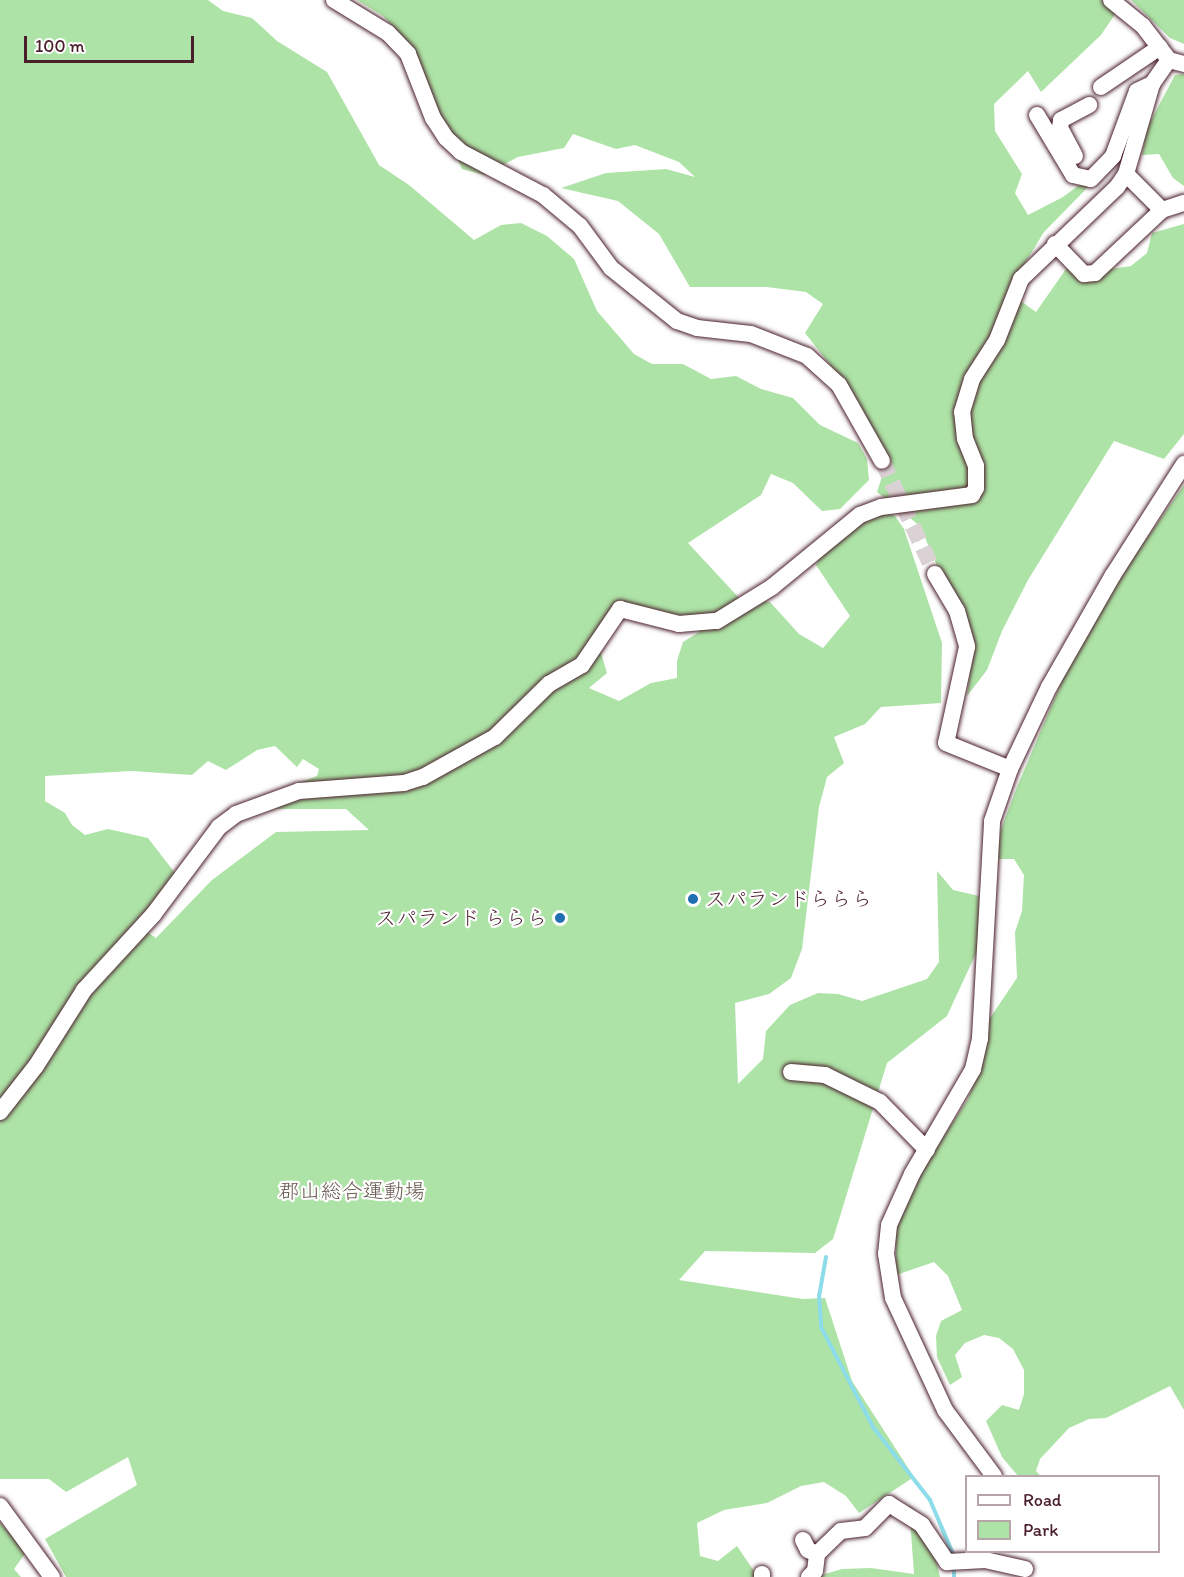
<!DOCTYPE html>
<meta charset="utf-8">
<style>
body{margin:0}
#map{position:relative;width:1184px;height:1577px;overflow:hidden;background:#fff;font-family:Itim,"Klee One",sans-serif}
div>[style]{position:absolute}
.green>*{inset:0;background:#ade3a6}
.stream>*{height:4px;margin:-2px;padding:0 2px;transform-origin:2px;border-radius:2px;background:#8ddce9}
.minor-tunnel>*{height:16px;margin-top:-8px;transform-origin:0;background:repeating-linear-gradient(90deg,#dbd2d5 0 16px,transparent 0 24px)}
.roads{filter:drop-shadow(0 0 2px #4a1f2b) drop-shadow(0 0 2px #4a1f2b)}
.minor>*{height:16px;margin:-8px;padding:0 8px;transform-origin:8px;border-radius:8px;background:#fff}
.dots>*{width:16px;height:16px;translate:-50% -50%;box-sizing:border-box;border:3px solid #fff;border-radius:50%}
span{translate:-50% -50%;white-space:nowrap;text-align:center;line-height:1.15;-webkit-text-stroke:4.5px #fff;paint-order:stroke}
.poi-label{font-size:21px;color:#4a1f2b}
.left{translate:0 -50%;text-align:left}
.right{translate:-100% -50%;text-align:right}
.park-label{font-size:21px;color:#685a50}
.legend{position:absolute;left:965px;top:1475px;width:195px;height:78px;box-sizing:border-box;background:#fff;border:2px solid #b7a5aa;margin:0;padding:8px 10px;list-style:none;font-size:18px;color:#4a1f2b}
.legend li{display:flex;align-items:center;gap:12px;height:30px}
.legend b{width:30px;border:2px solid #b7a5aa}
.scale{position:absolute;left:24px;top:36px;width:170px;height:27px;box-sizing:border-box;border:3px solid #4a1f2b;border-top:0;padding-left:8px;font-size:18px;line-height:21px;white-space:nowrap;color:#4a1f2b;-webkit-text-stroke:4px #fff;paint-order:stroke}
</style>
<div id="map">
<div class="green">
<div style="clip-path:polygon(evenodd,0 0,208px 0,223px 11px,252px 18px,277px 41px,327px 72px,379px 165px,409px 185px,474px 240px,501px 225px,521px 223px,547px 236px,574px 259px,597px 311px,634px 354px,652px 364px,683px 364px,711px 379px,736px 376px,761px 389px,793px 398px,820px 425px,858px 443px,867px 459px,869px 480px,840px 509px,822px 511px,793px 483px,771px 474px,761px 495px,688px 543px,740px 599px,770px 602px,799px 634px,823px 648px,850px 616px,816px 565px,841px 520px,869px 503px,895px 516px,904px 529px,942px 643px,941px 703px,881px 707px,865px 724px,834px 737px,844px 763px,827px 777px,819px 807px,802px 949px,791px 978px,769px 994px,735px 1003px,738px 1084px,763px 1059px,766px 1031px,790px 1005px,818px 993px,838px 994px,862px 1001px,927px 979px,939px 962px,937px 871px,953px 890px,979px 896px,978px 949px,947px 1016px,887px 1063px,833px 1239px,815px 1253px,705px 1251px,679px 1280px,803px 1299px,825px 1298px,852px 1381px,914px 1477px,859px 1513px,846px 1496px,824px 1482px,801px 1486px,767px 1503px,724px 1510px,697px 1523px,700px 1556px,718px 1561px,737px 1546px,758px 1577px,66px 1577px,45px 1539px,137px 1485px,128px 1457px,66px 1492px,49px 1479px,0 1479px,0 0,623px 603px,698px 620px,699px 632px,683px 642px,677px 661px,677px 678px,651px 683px,619px 701px,589px 688px,607px 673px,600px 649px,623px 603px,0 0,275px 746px,297px 767px,303px 759px,319px 769px,317px 776px,279px 790px,276px 809px,346px 809px,369px 830px,276px 832px,212px 880px,156px 938px,135px 924px,175px 873px,148px 838px,108px 829px,85px 835px,72px 825px,65px 813px,45px 801px,45px 776px,131px 771px,192px 775px,208px 761px,226px 770px,257px 750px,275px 746px)"></div>
<div style="clip-path:polygon(357px 0,1111px 0,1118px 10px,1101px 35px,1041px 92px,1028px 71px,994px 104px,995px 131px,1022px 174px,1015px 193px,1028px 215px,1063px 197px,1103px 167px,1091px 184px,1044px 232px,1019px 273px,1012px 295px,1036px 312px,1066px 269px,1097px 271px,1131px 266px,1147px 253px,1152px 233px,1184px 224px,1184px 434px,1164px 459px,1114px 441px,1028px 580px,1002px 631px,987px 670px,967px 696px,973px 650px,920px 526px,877px 492px,887px 461px,854px 395px,805px 333px,823px 304px,806px 292px,767px 287px,690px 287px,659px 234px,618px 201px,561px 188px,606px 173px,666px 169px,695px 177px,679px 162px,635px 145px,616px 149px,573px 134px,564px 148px,518px 157px,484px 175px,462px 169px,401px 35px,383px 16px)"></div>
<div style="clip-path:polygon(1131px 0,1184px 0,1184px 44px,1170px 38px)"></div>
<div style="clip-path:polygon(1184px 74px,1184px 186px,1173px 178px,1159px 154px,1142px 155px,1147px 128px,1175px 75px)"></div>
<div style="clip-path:polygon(1184px 485px,1184px 1410px,1170px 1386px,1106px 1418px,1089px 1419px,1069px 1428px,1040px 1459px,1036px 1471px,1041px 1476px,1018px 1476px,1002px 1457px,986px 1421px,1002px 1405px,1019px 1410px,1024px 1394px,1024px 1370px,1013px 1349px,999px 1338px,984px 1335px,965px 1343px,955px 1355px,962px 1377px,950px 1385px,937px 1357px,936px 1336px,941px 1321px,962px 1310px,948px 1276px,934px 1262px,896px 1275px,896px 1227px,927px 1162px,968px 1099px,980px 1067px,988px 1021px,1017px 978px,1015px 932px,1022px 911px,1024px 875px,1014px 859px,997px 859px,1001px 829px,1017px 787px,1076px 648px,1114px 585px)"></div>
<div style="clip-path:polygon(909px 1505px,927px 1521px,940px 1577px,815px 1577px,842px 1569px,871px 1568px,914px 1574px)"></div>
<div style="clip-path:polygon(0 1523px,27px 1551px,14px 1569px,21px 1577px,0 1577px)"></div>
</div>
<div class="stream">
<div style="left:826px;top:1257px;width:39px;rotate:100deg"></div>
<div style="left:819px;top:1295px;width:32px;rotate:86deg"></div>
<div style="left:821px;top:1327px;width:113px;rotate:62.5deg"></div>
<div style="left:873px;top:1427px;width:93px;rotate:52deg"></div>
<div style="left:930px;top:1500px;width:59px;rotate:66.9deg"></div>
<div style="left:954px;top:1568px;width:9px;rotate:90deg"></div>
</div>
<div class="minor-tunnel">
<div style="left:882px;top:461px;width:125px;rotate:64.9deg"></div>
</div>
<div class="roads">
<div class="minor">
<div style="left:334px;top:0;width:63px;rotate:31.4deg"></div>
<div style="left:388px;top:33px;width:29px;rotate:46deg"></div>
<div style="left:408px;top:54px;width:69px;rotate:68.7deg"></div>
<div style="left:433px;top:118px;width:24px;rotate:57deg"></div>
<div style="left:446px;top:138px;width:21px;rotate:43deg"></div>
<div style="left:461px;top:152px;width:93px;rotate:27.7deg"></div>
<div style="left:543px;top:195px;width:48px;rotate:40deg"></div>
<div style="left:580px;top:226px;width:52px;rotate:53.6deg"></div>
<div style="left:611px;top:268px;width:85px;rotate:38.8deg"></div>
<div style="left:677px;top:321px;width:21px;rotate:19deg"></div>
<div style="left:697px;top:328px;width:54px;rotate:6.3deg"></div>
<div style="left:751px;top:334px;width:60px;rotate:21.4deg"></div>
<div style="left:807px;top:356px;width:43px;rotate:42.2deg"></div>
<div style="left:839px;top:385px;width:87px;rotate:60.5deg"></div>
<div style="left:1111px;top:0;width:41px;rotate:39.1deg"></div>
<div style="left:1143px;top:26px;width:43px;rotate:52.6deg"></div>
<div style="left:1169px;top:60px;width:16px;rotate:15deg"></div>
<div style="left:1101px;top:87px;width:71px;rotate:-34.1deg"></div>
<div style="left:1037px;top:115px;width:70px;rotate:59deg"></div>
<div style="left:1073px;top:175px;width:18px;rotate:13deg"></div>
<div style="left:1091px;top:179px;width:32px;rotate:-46deg"></div>
<div style="left:1113px;top:156px;width:69px;rotate:-69.7deg"></div>
<div style="left:1137px;top:91px;width:17px;rotate:-25deg"></div>
<div style="left:1075px;top:156px;width:32px;rotate:-118deg"></div>
<div style="left:1060px;top:128px;width:8px;rotate:-83deg"></div>
<div style="left:1061px;top:120px;width:32px;rotate:-28deg"></div>
<div style="left:1126px;top:174px;width:51px;rotate:45deg"></div>
<div style="left:1055px;top:244px;width:42px;rotate:46deg"></div>
<div style="left:1084px;top:274px;width:11px;rotate:-5deg"></div>
<div style="left:1095px;top:273px;width:92px;rotate:-43.2deg"></div>
<div style="left:1162px;top:210px;width:23px;rotate:-18deg"></div>
<div style="left:935px;top:574px;width:43px;rotate:59.3deg"></div>
<div style="left:957px;top:611px;width:37px;rotate:74deg"></div>
<div style="left:967px;top:647px;width:98px;rotate:102.3deg"></div>
<div style="left:946px;top:743px;width:69px;rotate:22.1deg"></div>
<div style="left:791px;top:1072px;width:34px;rotate:5deg"></div>
<div style="left:825px;top:1075px;width:61px;rotate:26.1deg"></div>
<div style="left:880px;top:1102px;width:67px;rotate:45.6deg"></div>
<div style="left:0;top:1112px;width:58px;rotate:-52deg"></div>
<div style="left:36px;top:1066px;width:90px;rotate:-57.7deg"></div>
<div style="left:84px;top:990px;width:102px;rotate:-47.4deg"></div>
<div style="left:153px;top:915px;width:110px;rotate:-53.1deg"></div>
<div style="left:219px;top:827px;width:21px;rotate:-37deg"></div>
<div style="left:236px;top:814px;width:67px;rotate:-20.1deg"></div>
<div style="left:299px;top:791px;width:105px;rotate:-4.4deg"></div>
<div style="left:404px;top:783px;width:20px;rotate:-18deg"></div>
<div style="left:423px;top:777px;width:82px;rotate:-29.1deg"></div>
<div style="left:495px;top:737px;width:76px;rotate:-44.5deg"></div>
<div style="left:549px;top:684px;width:38px;rotate:-30deg"></div>
<div style="left:582px;top:665px;width:68px;rotate:-55.8deg"></div>
<div style="left:620px;top:609px;width:61px;rotate:14.3deg"></div>
<div style="left:679px;top:624px;width:38px;rotate:-5deg"></div>
<div style="left:717px;top:621px;width:65px;rotate:-31.7deg"></div>
<div style="left:772px;top:587px;width:114px;rotate:-39.3deg"></div>
<div style="left:860px;top:515px;width:22px;rotate:-21deg"></div>
<div style="left:881px;top:507px;width:92px;rotate:-7.5deg"></div>
<div style="left:972px;top:495px;width:8px;rotate:-60deg"></div>
<div style="left:976px;top:488px;width:22px;rotate:-90deg"></div>
<div style="left:976px;top:466px;width:29px;rotate:-112deg"></div>
<div style="left:965px;top:439px;width:27px;rotate:-96deg"></div>
<div style="left:962px;top:412px;width:34px;rotate:-73deg"></div>
<div style="left:972px;top:379px;width:46px;rotate:-57.3deg"></div>
<div style="left:997px;top:340px;width:66px;rotate:-68.5deg"></div>
<div style="left:1021px;top:279px;width:133px;rotate:-43.8deg"></div>
<div style="left:1117px;top:187px;width:16px;rotate:-55deg"></div>
<div style="left:1126px;top:174px;width:94px;rotate:-73.9deg"></div>
<div style="left:1152px;top:84px;width:29px;rotate:-55deg"></div>
<div style="left:994px;top:1476px;width:82px;rotate:-126.6deg"></div>
<div style="left:945px;top:1410px;width:123px;rotate:-114.9deg"></div>
<div style="left:893px;top:1298px;width:45px;rotate:-99deg"></div>
<div style="left:886px;top:1254px;width:29px;rotate:-84deg"></div>
<div style="left:889px;top:1225px;width:56px;rotate:-65.7deg"></div>
<div style="left:912px;top:1174px;width:121px;rotate:-59.8deg"></div>
<div style="left:973px;top:1069px;width:32px;rotate:-77deg"></div>
<div style="left:980px;top:1038px;width:217px;rotate:-86.8deg"></div>
<div style="left:992px;top:821px;width:55px;rotate:-70.9deg"></div>
<div style="left:1010px;top:769px;width:91px;rotate:-64.6deg"></div>
<div style="left:1049px;top:687px;width:129px;rotate:-60.3deg"></div>
<div style="left:1113px;top:575px;width:132px;rotate:-57.4deg"></div>
<div style="left:0;top:1506px;width:88px;rotate:53.8deg"></div>
<div style="left:803px;top:1540px;width:11px;rotate:63deg"></div>
<div style="left:808px;top:1550px;width:10px;rotate:24deg"></div>
<div style="left:762px;top:1574px;width:3px;rotate:90deg"></div>
<div style="left:809px;top:1577px;width:8px;rotate:-45deg"></div>
<div style="left:815px;top:1571px;width:17px;rotate:-83deg"></div>
<div style="left:817px;top:1554px;width:33px;rotate:-44deg"></div>
<div style="left:841px;top:1531px;width:24px;rotate:-7deg"></div>
<div style="left:865px;top:1528px;width:34px;rotate:-45deg"></div>
<div style="left:889px;top:1504px;width:39px;rotate:32deg"></div>
<div style="left:922px;top:1525px;width:45px;rotate:56deg"></div>
<div style="left:947px;top:1562px;width:38px;rotate:-3deg"></div>
<div style="left:985px;top:1560px;width:41px;rotate:12.7deg"></div>
</div>
</div>
<div class="dots">
<div style="left:693px;top:899px;background:#1f6fb2"></div>
<div style="left:560px;top:918px;background:#1f6fb2"></div>
</div>
<div class="poi-label">
<span class="left" style="left:705px;top:899px">スパランドららら</span>
<span class="right" style="left:548px;top:918px">スパランド ららら</span>
</div>
<div class="park-label">
<span style="left:352px;top:1191px">郡山総合運動場</span>
</div>
<ul class="legend">
<li><b style="height:8px;background:#fff"></b>Road</li>
<li><b style="height:16px;background:#ade3a6"></b>Park</li>
</ul>
<div class="scale">100 m</div>
</div>
